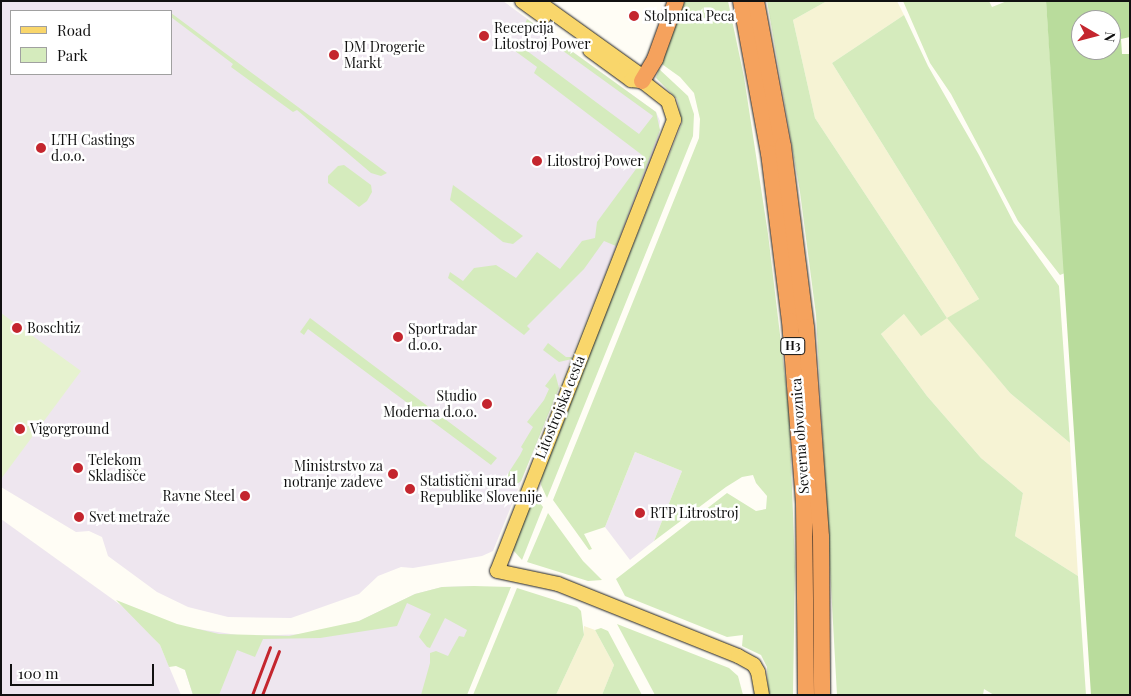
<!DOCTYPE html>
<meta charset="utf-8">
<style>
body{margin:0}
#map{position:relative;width:1131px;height:696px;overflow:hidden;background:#fffdf5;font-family:"Playfair Display",serif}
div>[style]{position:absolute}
.industrial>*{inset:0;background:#eee6ef}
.farmland>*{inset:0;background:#f6f3d4}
.green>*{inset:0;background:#d5ebbd}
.forest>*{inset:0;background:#b9dc9c}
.pitch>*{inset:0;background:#e6f2cf}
.roads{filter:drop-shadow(0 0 1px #222) drop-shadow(0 0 1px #222)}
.major>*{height:14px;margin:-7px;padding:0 7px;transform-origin:7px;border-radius:7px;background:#f9d66b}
.highway>*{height:16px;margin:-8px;padding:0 8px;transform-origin:8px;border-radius:8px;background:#f5a25d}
.rail>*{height:3px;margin:-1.5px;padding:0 1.5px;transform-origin:1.5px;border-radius:1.5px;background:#c4262e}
.dots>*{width:14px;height:14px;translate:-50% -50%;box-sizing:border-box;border:2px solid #fff;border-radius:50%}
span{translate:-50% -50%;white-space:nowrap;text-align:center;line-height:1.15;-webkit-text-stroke:5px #fff;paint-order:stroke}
.shield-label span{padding:1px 4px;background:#fff;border:1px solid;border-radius:4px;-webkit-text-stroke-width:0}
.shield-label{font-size:12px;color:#111;font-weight:700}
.poi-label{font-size:14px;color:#111}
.left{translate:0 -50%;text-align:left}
.right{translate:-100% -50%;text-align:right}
.street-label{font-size:14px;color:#111}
.frame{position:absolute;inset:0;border:2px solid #111;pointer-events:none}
.legend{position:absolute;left:10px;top:10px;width:162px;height:65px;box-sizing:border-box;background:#fff;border:1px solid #a0a0a0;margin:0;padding:6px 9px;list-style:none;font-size:15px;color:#111}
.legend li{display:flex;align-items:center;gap:10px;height:25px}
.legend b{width:25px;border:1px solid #a0a0a0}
.north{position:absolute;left:1071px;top:10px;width:50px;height:50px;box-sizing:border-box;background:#fff;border:1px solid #a0a0a0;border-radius:50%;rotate:98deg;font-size:14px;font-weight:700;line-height:20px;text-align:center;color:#111}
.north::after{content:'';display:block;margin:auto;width:18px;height:22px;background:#c4262e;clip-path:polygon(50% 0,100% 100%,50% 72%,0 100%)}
.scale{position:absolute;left:10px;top:664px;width:144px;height:22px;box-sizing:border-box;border:2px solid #111;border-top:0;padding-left:6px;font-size:15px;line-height:18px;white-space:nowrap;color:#111;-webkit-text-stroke:4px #fff;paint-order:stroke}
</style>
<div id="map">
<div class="industrial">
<div style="clip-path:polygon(evenodd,1px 1px,503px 1px,656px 112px,660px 121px,658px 143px,493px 551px,482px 556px,413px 568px,401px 567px,378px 576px,359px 594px,291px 618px,228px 617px,188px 607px,157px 592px,108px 556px,102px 537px,89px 531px,76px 532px,1px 487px,1px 1px,11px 11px,171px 11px,171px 74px,11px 74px,11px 11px)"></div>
<div style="clip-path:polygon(635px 452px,682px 471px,654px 541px,630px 560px,605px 527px)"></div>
<div style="clip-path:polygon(1px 519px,129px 611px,160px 645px,181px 695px,1px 695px)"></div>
<div style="clip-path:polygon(474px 586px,469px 626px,441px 695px,193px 695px,185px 670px,198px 629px,244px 636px,308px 634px,359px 621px,415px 594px,442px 587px)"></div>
</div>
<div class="farmland">
<div style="clip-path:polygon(827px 1px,897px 1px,904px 15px,832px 63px,979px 299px,948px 318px,1010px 393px,1070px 443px,1078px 576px,1015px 536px,1023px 493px,981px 458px,927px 396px,881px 334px,904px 314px,947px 318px,815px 118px,793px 20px)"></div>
<div style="clip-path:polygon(584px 626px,595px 630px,614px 665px,602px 695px,556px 695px,584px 635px)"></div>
</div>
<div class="green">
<div style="clip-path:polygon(679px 1px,728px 1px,744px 77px,768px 234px,789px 410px,795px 566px,793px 695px,768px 695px,767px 667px,761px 655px,742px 646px,743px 635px,727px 637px,625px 596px,616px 579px,727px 493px,756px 511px,766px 509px,767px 496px,756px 483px,753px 475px,742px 477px,726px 487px,654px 541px,682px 471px,635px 452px,605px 527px,584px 534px,592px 549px,589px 550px,553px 500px,699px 138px,700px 119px,694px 93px,680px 77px,659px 62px)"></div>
<div style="clip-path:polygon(767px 1px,827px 1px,793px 20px,815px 118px,947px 318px,979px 299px,832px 63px,904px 15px,928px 66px,979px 155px,1014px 223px,1059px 286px,1070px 443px,1010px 393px,947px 318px,921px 336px,904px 314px,881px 334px,927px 396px,981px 458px,1023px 493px,1015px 536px,1078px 576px,1086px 695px,994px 695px,984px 689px,983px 695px,837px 695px,816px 315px,800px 192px)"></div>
<div style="clip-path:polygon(903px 1px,989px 1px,992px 7px,1007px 1px,1046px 1px,1065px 273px,1060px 275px,1018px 221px,951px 94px,930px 63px)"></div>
<div style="clip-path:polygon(171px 13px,298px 107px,387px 173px,381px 176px,371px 173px,297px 110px,293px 112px,231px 67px,233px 64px,171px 17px)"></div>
<div style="clip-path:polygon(527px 19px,656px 112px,660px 130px,616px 246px,604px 241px,584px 269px,527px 326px,530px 329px,524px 335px,448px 278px,450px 272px,463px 281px,474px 268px,496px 265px,516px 278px,537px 252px,560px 269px,582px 241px,595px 238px,597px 222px,636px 169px,633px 167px,642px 155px,534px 73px,537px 67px,511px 48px,511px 39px,639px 134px,653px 116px,530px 27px,526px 31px,523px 29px)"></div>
<div style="clip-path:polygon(659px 69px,688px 96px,694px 114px,693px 136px,547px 498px,541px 485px,542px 472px,682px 123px,677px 99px,656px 78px)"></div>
<div style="clip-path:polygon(344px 165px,371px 185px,372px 192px,367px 201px,359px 207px,328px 183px,328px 176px,338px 166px)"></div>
<div style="clip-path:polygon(453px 185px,523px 236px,513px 244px,503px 242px,450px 200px)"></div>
<div style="clip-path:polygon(310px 318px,497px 458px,491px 465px,308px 329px,304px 335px,300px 332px)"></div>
<div style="clip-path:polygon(548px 343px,566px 357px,572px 357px,572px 359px,559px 362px,543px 350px)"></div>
<div style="clip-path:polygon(555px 373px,559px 388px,521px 481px,516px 485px,507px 479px,509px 472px,520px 455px,523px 449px,521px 447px,533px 427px,527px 422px,544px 400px,549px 389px,545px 386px)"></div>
<div style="clip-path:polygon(533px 494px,543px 507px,522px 560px,513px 550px)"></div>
<div style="clip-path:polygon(548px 513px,583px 561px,602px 580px,588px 581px,527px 562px)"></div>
<div style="clip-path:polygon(474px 586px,511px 587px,467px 695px,421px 695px,430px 663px,430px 653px,436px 651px,448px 656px,459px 636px,464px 637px,467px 630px,445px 618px,430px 648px,427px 647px,419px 637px,431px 614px,407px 603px,397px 626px,320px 638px,263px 639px,255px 657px,237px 650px,219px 695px,193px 695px,185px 670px,176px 666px,169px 667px,160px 645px,116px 600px,177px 624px,219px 634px,289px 636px,359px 621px,415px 594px,442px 587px)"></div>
<div style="clip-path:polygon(517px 588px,577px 607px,581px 611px,584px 635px,556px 695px,473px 695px)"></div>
<div style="clip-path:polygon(617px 624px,729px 668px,738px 676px,743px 695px,655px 695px)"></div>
<div style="clip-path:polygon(601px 628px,608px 631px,642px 695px,602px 695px,614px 665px,595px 630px)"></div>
</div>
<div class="forest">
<div style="clip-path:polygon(evenodd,1046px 1px,1130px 1px,1130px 37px,1121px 39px,1122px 54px,1130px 54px,1130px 695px,1091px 695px,1046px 1px,1081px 20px,1111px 20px,1111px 50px,1081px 50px,1081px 20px)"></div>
</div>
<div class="pitch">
<div style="clip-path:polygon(1px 313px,81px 371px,1px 479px)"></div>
</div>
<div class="roads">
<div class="major">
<div style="left:522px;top:1px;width:27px;rotate:36deg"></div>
<div style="left:537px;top:1px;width:122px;rotate:35.6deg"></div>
<div style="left:636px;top:72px;width:11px;rotate:56deg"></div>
<div style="left:642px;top:81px;width:33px;rotate:38deg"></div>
<div style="left:668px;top:101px;width:20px;rotate:72deg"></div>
<div style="left:674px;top:120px;width:484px;rotate:111.4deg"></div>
<div style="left:497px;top:571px;width:62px;rotate:12deg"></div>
<div style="left:558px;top:584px;width:194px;rotate:21.8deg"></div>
<div style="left:738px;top:656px;width:18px;rotate:29deg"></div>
<div style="left:754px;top:665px;width:8px;rotate:60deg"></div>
<div style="left:758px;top:672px;width:23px;rotate:80deg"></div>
<div style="left:590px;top:50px;width:51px;rotate:36.2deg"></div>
<div style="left:631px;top:80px;width:10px;rotate:6deg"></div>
</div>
<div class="highway">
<div style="left:741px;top:1px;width:155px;rotate:79.6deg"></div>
<div style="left:769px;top:153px;width:169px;rotate:82.9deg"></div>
<div style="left:790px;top:321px;width:182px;rotate:85.6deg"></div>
<div style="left:804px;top:502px;width:193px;rotate:89.4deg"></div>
<div style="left:756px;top:1px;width:147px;rotate:79.5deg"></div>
<div style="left:783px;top:146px;width:182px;rotate:82.8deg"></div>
<div style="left:806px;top:327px;width:211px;rotate:85.9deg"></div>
<div style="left:821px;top:537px;width:158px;rotate:89.6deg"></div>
<div style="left:642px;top:81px;width:26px;rotate:-59deg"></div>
<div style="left:655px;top:59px;width:62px;rotate:-70.1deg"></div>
</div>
</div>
<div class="rail">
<div style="left:252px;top:695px;width:51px;rotate:-69.4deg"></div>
<div style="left:262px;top:695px;width:47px;rotate:-68.9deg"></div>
</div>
<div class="dots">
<div style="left:634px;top:16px;background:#c4262e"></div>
<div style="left:484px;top:36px;background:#c4262e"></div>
<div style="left:334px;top:55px;background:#c4262e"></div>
<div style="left:41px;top:148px;background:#c4262e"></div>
<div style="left:537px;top:161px;background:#c4262e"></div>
<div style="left:17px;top:328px;background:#c4262e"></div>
<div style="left:398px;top:337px;background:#c4262e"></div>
<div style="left:487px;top:404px;background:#c4262e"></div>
<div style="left:20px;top:429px;background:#c4262e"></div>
<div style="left:78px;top:468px;background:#c4262e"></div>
<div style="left:393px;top:474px;background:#c4262e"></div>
<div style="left:410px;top:489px;background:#c4262e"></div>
<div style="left:245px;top:496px;background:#c4262e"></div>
<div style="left:640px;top:513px;background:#c4262e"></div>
<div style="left:79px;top:517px;background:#c4262e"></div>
</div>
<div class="shield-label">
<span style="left:793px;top:346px">H3</span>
</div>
<div class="poi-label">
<span class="left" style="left:644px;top:16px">Stolpnica Peca</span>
<span class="left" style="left:494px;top:36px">Recepcija<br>Litostroj Power</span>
<span class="left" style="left:344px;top:55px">DM Drogerie<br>Markt</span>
<span class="left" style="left:51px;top:148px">LTH Castings<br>d.o.o.</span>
<span class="left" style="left:547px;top:161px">Litostroj Power</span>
<span class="left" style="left:27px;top:328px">Boschtiz</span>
<span class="left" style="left:408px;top:337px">Sportradar<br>d.o.o.</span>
<span class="right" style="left:477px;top:404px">Studio<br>Moderna d.o.o.</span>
<span class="left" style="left:30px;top:429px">Vigorground</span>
<span class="left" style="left:88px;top:468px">Telekom<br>Skladišče</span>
<span class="right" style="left:383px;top:474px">Ministrstvo za<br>notranje zadeve</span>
<span class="left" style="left:420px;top:489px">Statistični urad<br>Republike Slovenije</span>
<span class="right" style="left:235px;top:496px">Ravne Steel</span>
<span class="left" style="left:650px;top:513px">RTP Litrostroj</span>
<span class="left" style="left:89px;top:517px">Svet metraže</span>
</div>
<div class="street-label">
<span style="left:560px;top:407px;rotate:-68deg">Litostrojska cesta</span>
<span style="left:800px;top:436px;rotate:-94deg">Severna obvoznica</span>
</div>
<div class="frame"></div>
<ul class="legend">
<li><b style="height:6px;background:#f9d66b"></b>Road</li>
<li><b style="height:14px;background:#d5ebbd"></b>Park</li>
</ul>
<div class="north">N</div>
<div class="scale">100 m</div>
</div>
